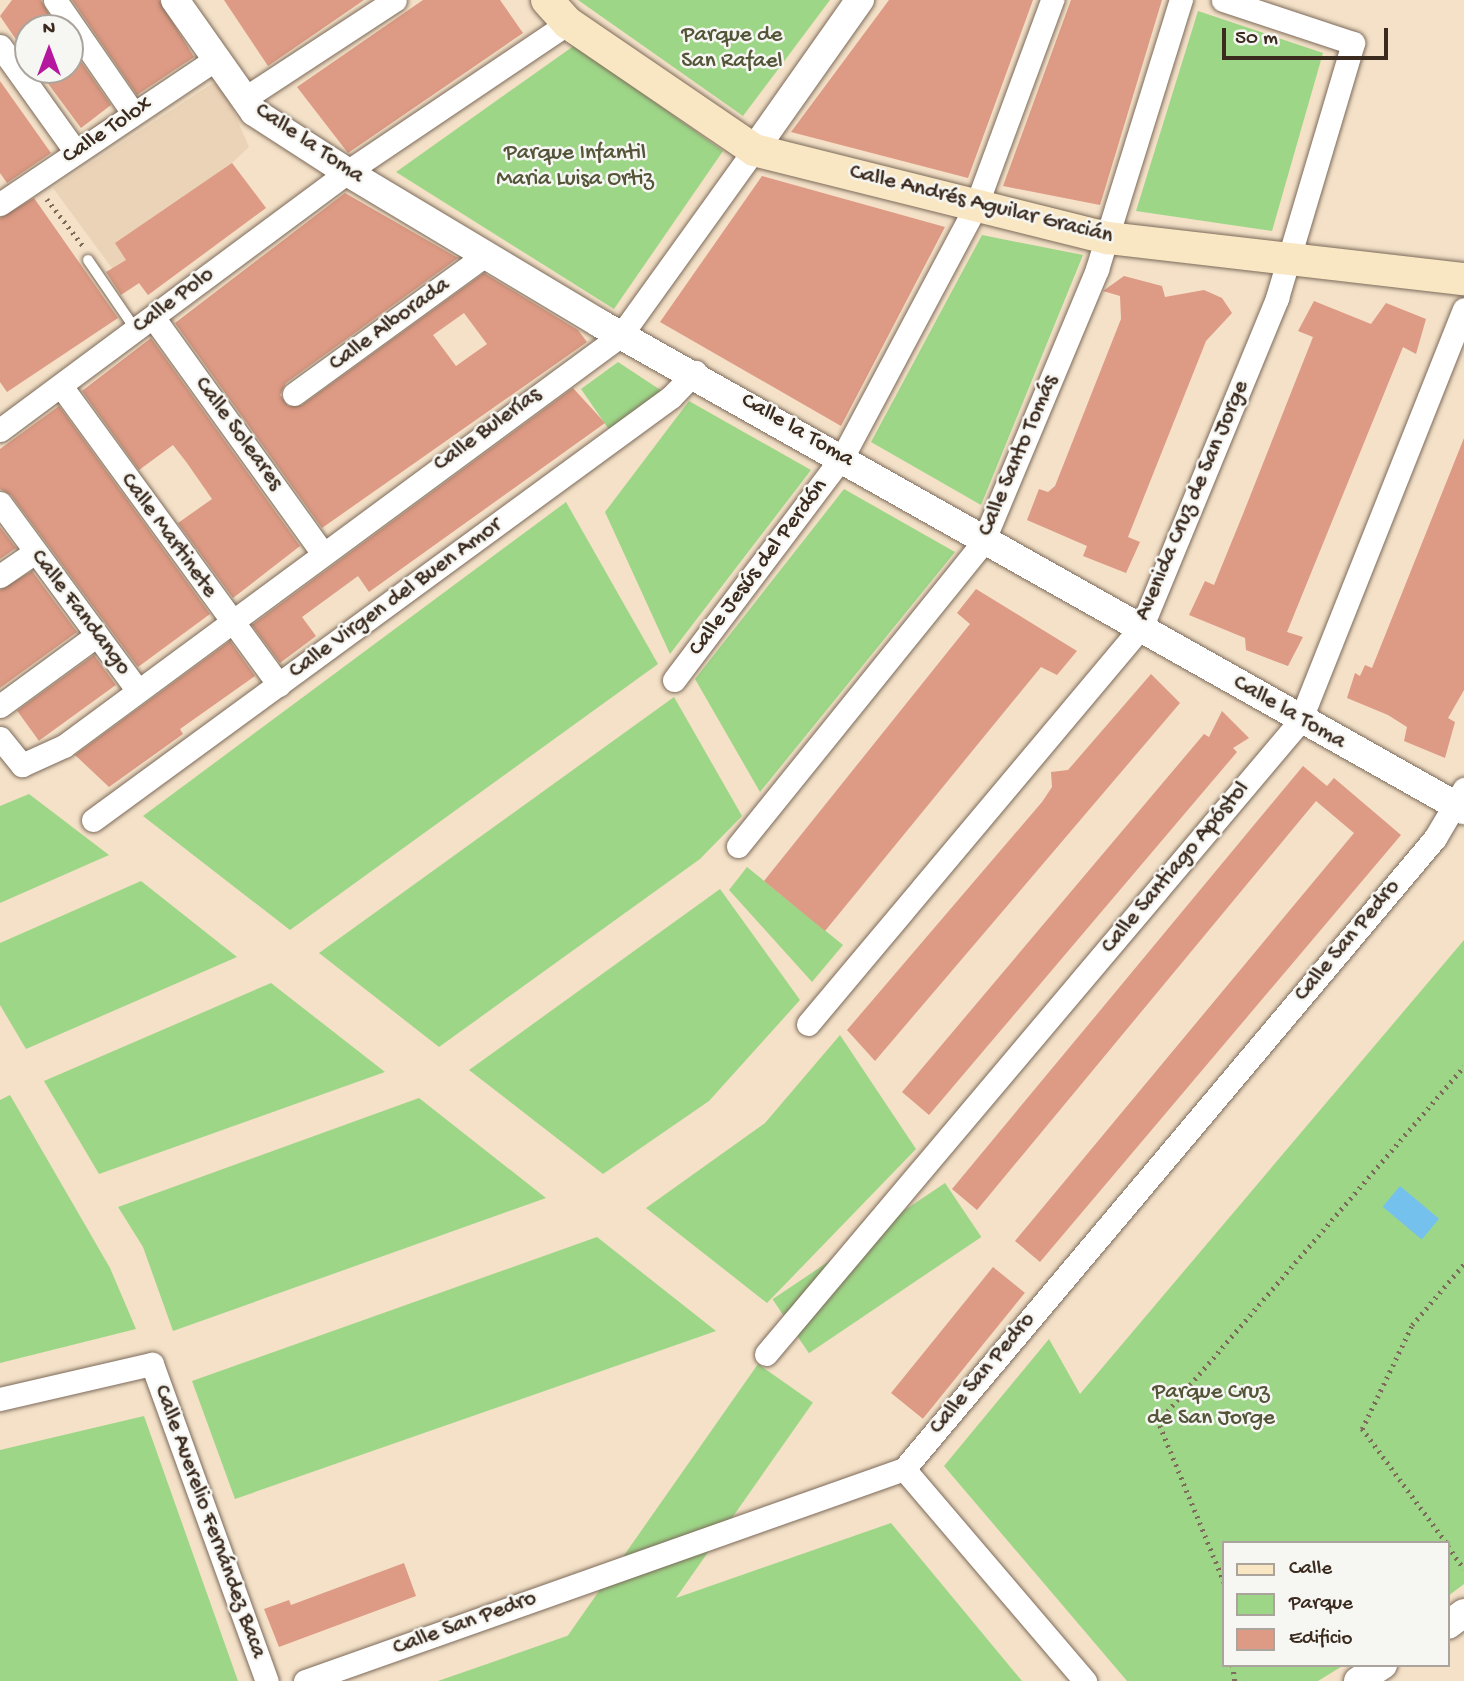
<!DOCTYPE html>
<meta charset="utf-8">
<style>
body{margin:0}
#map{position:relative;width:1464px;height:1681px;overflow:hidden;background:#f4e1c8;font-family:"Gochi Hand",sans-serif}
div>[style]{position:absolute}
.built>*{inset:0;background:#ebd3b8}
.green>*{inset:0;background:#9ed688;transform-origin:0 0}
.water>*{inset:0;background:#74c1ee;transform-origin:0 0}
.building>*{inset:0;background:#dd9a84;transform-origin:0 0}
.path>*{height:4.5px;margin-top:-2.25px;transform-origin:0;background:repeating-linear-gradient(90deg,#7c6a5a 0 2px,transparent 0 7px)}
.roads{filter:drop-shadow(0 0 2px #7c6a5a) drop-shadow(0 0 2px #7c6a5a)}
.service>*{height:10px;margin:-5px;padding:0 5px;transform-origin:5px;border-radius:5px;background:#fff}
.minor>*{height:23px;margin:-11.5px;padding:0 11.5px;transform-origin:11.5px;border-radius:11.5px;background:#fff}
.tertiary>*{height:28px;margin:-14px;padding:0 14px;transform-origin:14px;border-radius:14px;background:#fff}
.secondary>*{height:32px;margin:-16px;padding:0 16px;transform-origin:16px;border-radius:16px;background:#f9e7c3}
span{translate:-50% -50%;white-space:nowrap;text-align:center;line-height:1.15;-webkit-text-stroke:5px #f6f6f2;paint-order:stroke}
.park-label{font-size:23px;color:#545538}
.street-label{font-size:23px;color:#3b2a1e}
.legend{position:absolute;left:1222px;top:1541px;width:228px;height:126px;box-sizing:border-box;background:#f6f6f2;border:2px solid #aba49d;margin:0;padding:9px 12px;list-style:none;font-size:21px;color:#3b2a1e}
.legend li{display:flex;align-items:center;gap:14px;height:35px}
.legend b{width:35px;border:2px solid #aba49d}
.north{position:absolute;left:14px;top:14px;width:70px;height:70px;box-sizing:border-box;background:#f6f6f2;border:2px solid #aba49d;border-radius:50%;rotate:0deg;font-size:19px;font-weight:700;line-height:28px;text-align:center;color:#3b2a1e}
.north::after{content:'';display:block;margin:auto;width:24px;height:32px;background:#b5179e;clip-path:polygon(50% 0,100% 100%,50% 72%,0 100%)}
.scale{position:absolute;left:1222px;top:28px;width:166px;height:32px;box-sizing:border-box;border:4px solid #3b2a1e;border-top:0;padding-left:9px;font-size:21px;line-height:24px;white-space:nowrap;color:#3b2a1e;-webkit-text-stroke:5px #f6f6f2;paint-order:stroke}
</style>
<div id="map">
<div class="built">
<div style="clip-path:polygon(213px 83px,225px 92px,249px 147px,232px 163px,266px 208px,148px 295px,139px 283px,128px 290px,53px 188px)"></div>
</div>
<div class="green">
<div style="clip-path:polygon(578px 0,830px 0,743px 116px)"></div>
<div style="clip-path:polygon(1198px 11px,1323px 53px,1272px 231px,1136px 211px)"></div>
<div style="clip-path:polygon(575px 45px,723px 151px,614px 309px,396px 172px)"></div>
<div style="clip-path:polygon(982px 235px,1083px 255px,981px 505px,871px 442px)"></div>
<div style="clip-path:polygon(618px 362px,662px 391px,610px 431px,581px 389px)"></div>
<div style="clip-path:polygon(689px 401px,811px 470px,670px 654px,605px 512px)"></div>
<div style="clip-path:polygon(844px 489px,955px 552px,760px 792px,695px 679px)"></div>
<div style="clip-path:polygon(566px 502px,658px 664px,290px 930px,143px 816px)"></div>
<div style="clip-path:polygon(674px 697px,742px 816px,700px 859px,439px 1047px,319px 953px)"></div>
<div style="clip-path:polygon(29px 794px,109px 855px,0 903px,0 806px)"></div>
<div style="clip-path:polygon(747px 867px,843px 945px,812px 982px,729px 890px)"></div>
<div style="clip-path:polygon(141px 881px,237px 957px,26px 1049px,0 1005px,0 943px)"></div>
<div style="clip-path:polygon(720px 889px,800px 1000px,709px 1101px,603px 1174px,469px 1070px)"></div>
<div style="clip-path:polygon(1464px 940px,1464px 1584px,1448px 1596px,1448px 1543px,1224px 1543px,1224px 1665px,1344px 1665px,1318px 1681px,1127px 1681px,944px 1466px,1049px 1339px,1080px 1394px)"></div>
<div style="clip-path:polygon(271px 983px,385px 1072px,99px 1174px,44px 1081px)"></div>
<div style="clip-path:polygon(840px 1035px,916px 1149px,767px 1303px,646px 1208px,765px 1123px)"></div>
<div style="clip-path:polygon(10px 1095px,110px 1268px,136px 1329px,0 1363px,0 1100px)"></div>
<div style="clip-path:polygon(419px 1098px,546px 1198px,173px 1331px,143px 1247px,118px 1207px)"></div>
<div style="left:945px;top:1183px;width:65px;height:208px;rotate:56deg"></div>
<div style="clip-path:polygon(597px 1237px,716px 1331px,235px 1499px,192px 1381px)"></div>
<div style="left:758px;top:1364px;width:67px;height:538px;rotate:35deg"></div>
<div style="clip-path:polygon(144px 1416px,238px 1681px,0 1681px,0 1450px)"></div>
<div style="clip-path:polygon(891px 1523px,1022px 1681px,438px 1681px,610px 1621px)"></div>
</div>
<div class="water">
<div style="left:1400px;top:1186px;width:51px;height:27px;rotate:40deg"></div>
</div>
<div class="building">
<div style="clip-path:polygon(12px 0,41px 0,57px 28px,28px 28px,28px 57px,0 16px)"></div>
<div style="clip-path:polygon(72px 0,159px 0,194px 57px,137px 95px)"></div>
<div style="clip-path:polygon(224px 0,364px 0,268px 66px)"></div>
<div style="clip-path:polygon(423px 0,500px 0,523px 33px,348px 153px,297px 87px)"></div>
<div style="clip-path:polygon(889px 0,1033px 0,968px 178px,791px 132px)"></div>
<div style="clip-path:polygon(1071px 0,1162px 0,1100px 205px,1003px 186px)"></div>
<div style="clip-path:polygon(70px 46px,111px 105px,81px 128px,38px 70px,70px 70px)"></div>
<div style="clip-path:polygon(0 81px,51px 153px,7px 183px,0 173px)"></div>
<div style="clip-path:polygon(232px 163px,266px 208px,148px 295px,139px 283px,121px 295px,106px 272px,126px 260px,115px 243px)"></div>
<div style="clip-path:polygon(762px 176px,945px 227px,841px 426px,660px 322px)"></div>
<div style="clip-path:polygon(evenodd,345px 193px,458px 258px,286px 383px,280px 395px,288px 406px,302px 405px,484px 273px,578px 330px,587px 342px,322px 528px,175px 323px,345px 193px,464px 313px,487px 344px,456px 366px,433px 335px,464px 313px)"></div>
<div style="clip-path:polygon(34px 198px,118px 318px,7px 392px,0 382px,0 218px)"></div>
<div style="clip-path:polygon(1124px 276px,1162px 286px,1165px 297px,1204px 290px,1222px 298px,1232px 313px,1206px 341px,1128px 537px,1140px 542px,1126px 573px,1083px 556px,1087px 546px,1027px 520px,1039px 489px,1048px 492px,1055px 486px,1121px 319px,1120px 296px,1103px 291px)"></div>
<div style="clip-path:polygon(1314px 301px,1371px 324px,1386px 303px,1426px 319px,1416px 354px,1403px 347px,1287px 632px,1303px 637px,1288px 666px,1246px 650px,1245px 638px,1189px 615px,1205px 581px,1214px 585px,1243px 514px,1313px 337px,1298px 331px)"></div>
<div style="clip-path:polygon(151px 338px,300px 546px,233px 598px,178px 523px,212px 499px,187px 463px,173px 445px,139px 470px,82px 391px)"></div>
<div style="clip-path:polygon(573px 388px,605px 423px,369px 592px,358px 576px,302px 617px,316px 636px,280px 663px,252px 625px)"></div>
<div style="clip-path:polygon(59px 406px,210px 614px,138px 667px,11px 495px,0 489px,0 449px)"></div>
<div style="clip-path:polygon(1464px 438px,1464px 690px,1448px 718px,1455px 722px,1445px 758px,1404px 741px,1407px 727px,1388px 715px,1347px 698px,1355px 673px,1360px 676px,1365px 665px,1372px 668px)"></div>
<div style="clip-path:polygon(0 527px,16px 548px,0 559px)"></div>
<div style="clip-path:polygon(32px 571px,77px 632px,0 688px,0 590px)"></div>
<div style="clip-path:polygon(976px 589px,1077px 651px,1057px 675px,1041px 667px,825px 931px,764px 881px,970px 624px,957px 613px)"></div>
<div style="clip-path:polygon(230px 641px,255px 676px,180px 729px,183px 734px,109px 787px,75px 755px)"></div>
<div style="left:94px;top:655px;width:37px;height:95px;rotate:54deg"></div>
<div style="clip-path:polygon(1151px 674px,1180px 703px,875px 1061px,847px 1030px,1042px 802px,1052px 787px,1051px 772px,1068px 770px)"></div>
<div style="clip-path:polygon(1222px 711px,1249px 738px,1233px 748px,1237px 752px,929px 1115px,902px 1092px,1204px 734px,1209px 737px)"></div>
<div style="clip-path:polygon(1303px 766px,1327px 786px,1334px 778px,1401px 835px,1040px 1262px,1015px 1241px,1354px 833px,1316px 801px,977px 1210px,952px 1189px)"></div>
<div style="left:993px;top:1267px;width:41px;height:162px;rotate:39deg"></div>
<div style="clip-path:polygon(404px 1563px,416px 1596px,279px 1647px,264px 1609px,289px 1600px,291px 1605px)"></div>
</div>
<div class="path">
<div style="left:47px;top:199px;width:61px;rotate:52.4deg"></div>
<div style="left:1446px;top:1543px;width:142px;rotate:-126.4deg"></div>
<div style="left:1362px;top:1429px;width:115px;rotate:-64.3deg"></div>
<div style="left:1412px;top:1325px;width:80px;rotate:-49.6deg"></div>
<div style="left:1448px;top:1546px;width:28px;rotate:55deg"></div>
<div style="left:1224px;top:1583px;width:174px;rotate:-112.3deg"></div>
<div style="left:1158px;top:1422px;width:469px;rotate:-49.3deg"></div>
<div style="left:1233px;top:1665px;width:16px;rotate:83deg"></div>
</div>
<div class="roads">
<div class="service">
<div style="left:88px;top:260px;width:85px;rotate:55.6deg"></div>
</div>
<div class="minor">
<div style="left:55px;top:0;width:137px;rotate:55.4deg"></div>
<div style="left:0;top:46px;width:130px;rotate:54.4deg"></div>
<div style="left:245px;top:98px;width:179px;rotate:-33.2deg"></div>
<div style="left:0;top:204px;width:260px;rotate:-33.9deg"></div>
<div style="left:153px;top:317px;width:289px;rotate:54.3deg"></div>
<div style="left:61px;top:386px;width:370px;rotate:53.9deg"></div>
<div style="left:294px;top:394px;width:236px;rotate:-36deg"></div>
<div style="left:0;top:430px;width:432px;rotate:-36.6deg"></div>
<div style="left:347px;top:172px;width:267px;rotate:-34deg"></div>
<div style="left:0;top:503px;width:230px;rotate:53.7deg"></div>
<div style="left:0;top:576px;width:42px;rotate:-34.4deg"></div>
<div style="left:674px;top:680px;width:281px;rotate:-53deg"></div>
<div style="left:843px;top:456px;width:283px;rotate:-62deg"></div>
<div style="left:976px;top:206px;width:220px;rotate:-69.7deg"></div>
<div style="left:0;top:706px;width:120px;rotate:-36.2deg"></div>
<div style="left:0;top:738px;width:35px;rotate:51deg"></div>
<div style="left:22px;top:765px;width:46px;rotate:-24.3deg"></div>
<div style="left:64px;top:746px;width:692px;rotate:-36.42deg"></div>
<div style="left:621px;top:335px;width:228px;rotate:-54.3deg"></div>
<div style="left:93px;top:820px;width:716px;rotate:-36.2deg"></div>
<div style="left:671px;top:397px;width:35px;rotate:-46deg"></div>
<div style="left:738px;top:846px;width:390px;rotate:-51.1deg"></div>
<div style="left:983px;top:542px;width:296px;rotate:-67.3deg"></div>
<div style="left:1097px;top:269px;width:282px;rotate:-72.7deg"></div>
<div style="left:808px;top:1024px;width:520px;rotate:-50deg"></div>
<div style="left:1142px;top:626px;width:355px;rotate:-67.6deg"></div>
<div style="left:1277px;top:298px;width:266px;rotate:-73.4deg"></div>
<div style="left:1353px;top:43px;width:137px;rotate:-161.7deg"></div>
<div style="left:766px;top:1354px;width:828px;rotate:-49.85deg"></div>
<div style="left:1300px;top:721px;width:443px;rotate:-68.3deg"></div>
<div style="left:0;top:1399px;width:156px;rotate:-13deg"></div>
<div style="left:152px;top:1364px;width:337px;rotate:70.1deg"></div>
<div style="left:904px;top:1469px;width:279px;rotate:49.5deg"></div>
<div style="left:305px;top:1681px;width:635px;rotate:-19.49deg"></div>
<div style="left:904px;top:1469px;width:825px;rotate:-49.92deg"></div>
<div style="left:1435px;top:838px;width:57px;rotate:-59.4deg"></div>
</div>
<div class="tertiary">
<div style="left:175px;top:0;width:137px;rotate:54.8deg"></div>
<div style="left:254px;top:112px;width:111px;rotate:32.8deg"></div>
<div style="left:347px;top:172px;width:294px;rotate:30.9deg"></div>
<div style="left:599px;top:323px;width:993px;rotate:29.38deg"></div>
<div style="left:754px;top:150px;width:184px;rotate:-54.8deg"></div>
<div style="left:1448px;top:1625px;width:20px;rotate:-37deg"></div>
<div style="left:1358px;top:1681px;width:30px;rotate:-33deg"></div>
</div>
<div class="secondary">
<div style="left:547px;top:0;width:31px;rotate:48deg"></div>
<div style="left:568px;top:23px;width:225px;rotate:34.3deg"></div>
<div style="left:754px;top:150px;width:365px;rotate:14deg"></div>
<div style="left:1108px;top:238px;width:358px;rotate:6.6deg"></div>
</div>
</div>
<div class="park-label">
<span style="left:732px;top:49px">Parque de<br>San Rafael</span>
<span style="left:575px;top:167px">Parque Infantil<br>Maria Luisa Ortiz</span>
<span style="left:1211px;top:1406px">Parque Cruz<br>de San Jorge</span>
</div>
<div class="street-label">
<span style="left:108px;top:131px;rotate:-34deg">Calle Tolox</span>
<span style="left:309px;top:144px;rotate:34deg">Calle la Toma</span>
<span style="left:981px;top:205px;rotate:14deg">Calle Andrés Aguilar Gracián</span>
<span style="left:174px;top:301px;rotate:-37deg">Calle Polo</span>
<span style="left:390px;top:325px;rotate:-36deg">Calle Alborada</span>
<span style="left:488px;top:430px;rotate:-36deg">Calle Bulerías</span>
<span style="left:797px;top:431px;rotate:30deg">Calle la Toma</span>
<span style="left:238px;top:434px;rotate:54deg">Calle Soleares</span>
<span style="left:1019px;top:456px;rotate:-67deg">Calle Santo Tomás</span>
<span style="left:1193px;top:501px;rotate:-67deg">Avenida Cruz de San Jorge</span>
<span style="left:168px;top:536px;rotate:54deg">Calle Martinete</span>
<span style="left:759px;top:568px;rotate:-53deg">Calle Jesús del Perdón</span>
<span style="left:396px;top:599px;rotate:-36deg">Calle Virgen del Buen Amor</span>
<span style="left:80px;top:613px;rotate:53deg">Calle Fandango</span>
<span style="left:1289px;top:713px;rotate:30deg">Calle la Toma</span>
<span style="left:1176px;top:868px;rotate:-50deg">Calle Santiago Apóstol</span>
<span style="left:1348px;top:941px;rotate:-50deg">Calle San Pedro</span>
<span style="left:983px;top:1374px;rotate:-50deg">Calle San Pedro</span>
<span style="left:209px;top:1522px;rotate:70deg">Calle Auerelio Fernández Baca</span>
<span style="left:465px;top:1624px;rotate:-20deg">Calle San Pedro</span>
</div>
<ul class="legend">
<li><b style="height:9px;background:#f9e7c3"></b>Calle</li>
<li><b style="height:19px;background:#9ed688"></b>Parque</li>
<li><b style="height:19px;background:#dd9a84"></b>Edificio</li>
</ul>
<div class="north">N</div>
<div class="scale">50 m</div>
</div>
